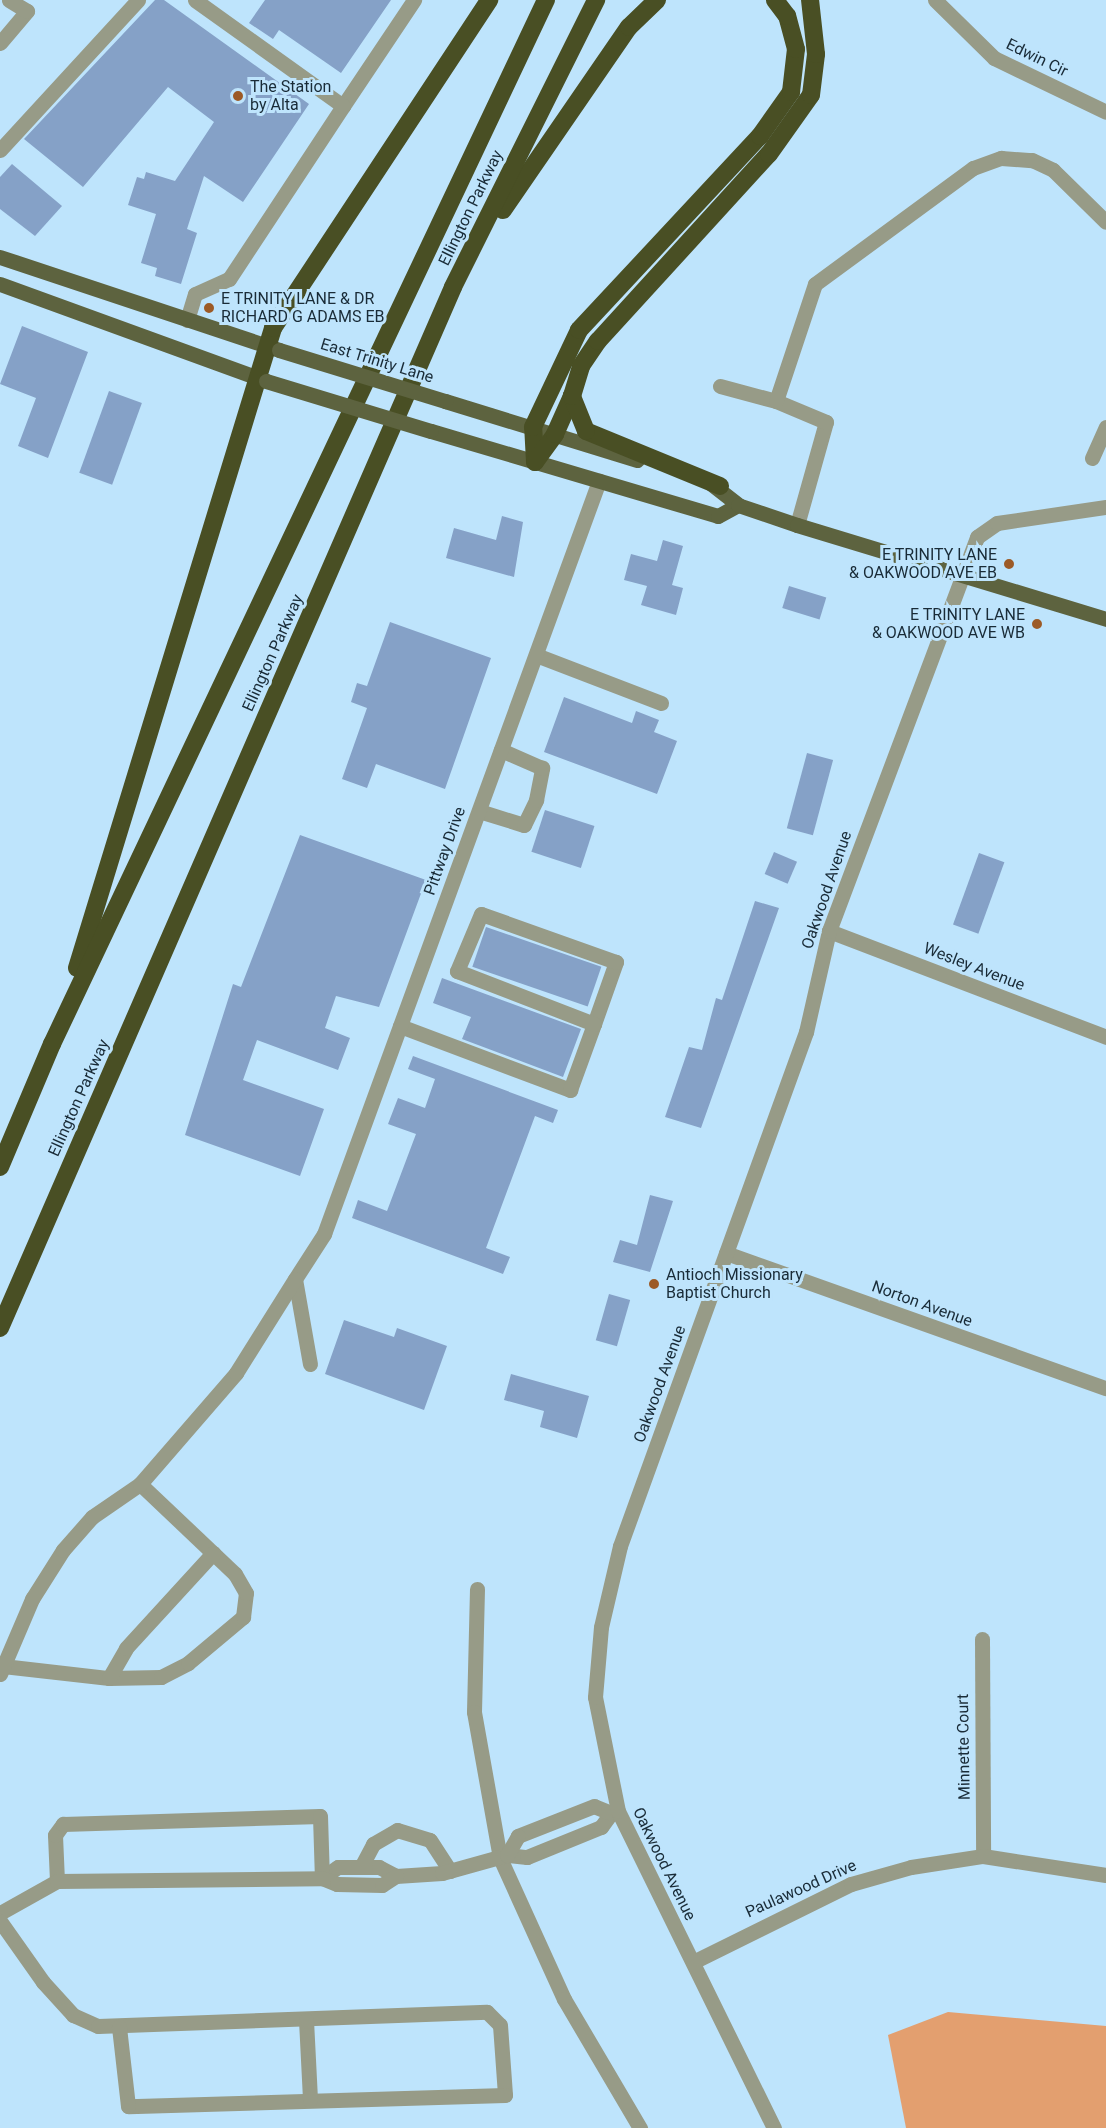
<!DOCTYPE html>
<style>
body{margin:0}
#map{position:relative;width:1106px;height:2128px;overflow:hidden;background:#bee4fc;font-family:Roboto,sans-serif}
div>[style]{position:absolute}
.green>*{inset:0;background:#e39f6f}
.building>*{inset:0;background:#85a1c7;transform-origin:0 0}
.minor>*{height:15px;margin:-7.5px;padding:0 7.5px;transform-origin:7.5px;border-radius:7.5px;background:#979b87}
.major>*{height:15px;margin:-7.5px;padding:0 7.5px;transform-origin:7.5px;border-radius:7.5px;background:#5d633f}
.highway>*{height:18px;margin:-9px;padding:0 9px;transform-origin:9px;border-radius:9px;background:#494f24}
.major-bridge>*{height:15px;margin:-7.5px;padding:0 7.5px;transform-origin:7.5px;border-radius:7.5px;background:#5d633f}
.dots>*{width:16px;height:16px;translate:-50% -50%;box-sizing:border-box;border:3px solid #bee4fc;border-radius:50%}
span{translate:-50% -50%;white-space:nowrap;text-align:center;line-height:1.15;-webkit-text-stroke:6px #bee4fc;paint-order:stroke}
.street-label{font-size:16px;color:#192b37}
.poi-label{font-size:16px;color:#192b37}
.left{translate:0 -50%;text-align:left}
.right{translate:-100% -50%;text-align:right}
</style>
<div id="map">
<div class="green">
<div style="clip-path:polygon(948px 2012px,1106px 2026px,1106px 2128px,906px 2128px,888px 2035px)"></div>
</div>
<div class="building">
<div style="clip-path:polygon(155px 0,164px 0,309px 104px,243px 202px,204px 176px,187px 229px,197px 233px,181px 284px,155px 276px,157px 268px,141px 263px,156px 214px,128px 205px,137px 177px,144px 179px,146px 172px,175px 181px,214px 122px,168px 87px,83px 187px,24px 139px)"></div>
<div style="clip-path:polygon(265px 0,391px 0,341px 73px,279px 30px,273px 39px,249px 23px)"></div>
<div style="clip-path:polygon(12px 164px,62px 206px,35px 236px,0 209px,0 177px)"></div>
<div style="clip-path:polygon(22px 326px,88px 352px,48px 458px,18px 446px,36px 398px,0 384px)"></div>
<div style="left:109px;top:391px;width:35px;height:87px;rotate:20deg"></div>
<div style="clip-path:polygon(502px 516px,523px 522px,514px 577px,446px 558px,454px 528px,496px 540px)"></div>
<div style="clip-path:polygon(663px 540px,683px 546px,672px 585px,683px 588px,676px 615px,641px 605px,647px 586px,624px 580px,631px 554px,657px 561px)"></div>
<div style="left:789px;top:586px;width:39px;height:23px;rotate:17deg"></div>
<div style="clip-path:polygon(390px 622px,491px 658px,445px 789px,376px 764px,367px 788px,342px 779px,367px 708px,351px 702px,357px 683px,367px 686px)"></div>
<div style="clip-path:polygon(564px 697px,632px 723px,636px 711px,659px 720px,654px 732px,677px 741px,657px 794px,544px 752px)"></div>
<div style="left:807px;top:753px;width:27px;height:78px;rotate:15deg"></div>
<div style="left:545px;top:810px;width:52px;height:44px;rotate:18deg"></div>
<div style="clip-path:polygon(300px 835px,426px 880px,379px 1007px,336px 996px,325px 1028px,350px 1038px,338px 1070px,257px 1040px,243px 1080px,324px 1109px,300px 1176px,185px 1135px,233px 984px,241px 987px)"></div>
<div style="left:774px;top:852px;width:25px;height:24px;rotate:23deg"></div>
<div style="left:979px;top:853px;width:27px;height:76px;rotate:20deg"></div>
<div style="clip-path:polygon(755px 901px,779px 908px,701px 1128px,665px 1117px,689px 1047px,702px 1050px,716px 998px,722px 1000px)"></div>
<div style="left:486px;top:927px;width:122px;height:42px;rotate:19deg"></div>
<div style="clip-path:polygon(442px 978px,581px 1029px,563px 1077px,462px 1039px,471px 1017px,433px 1003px)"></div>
<div style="clip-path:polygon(413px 1056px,558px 1110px,553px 1123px,535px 1116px,486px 1248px,510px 1257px,503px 1274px,352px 1218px,358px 1200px,387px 1211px,416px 1134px,388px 1124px,398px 1098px,425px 1108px,435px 1079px,408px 1069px)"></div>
<div style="clip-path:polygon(650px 1195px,673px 1201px,650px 1272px,613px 1262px,620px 1240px,637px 1245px)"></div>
<div style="left:609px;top:1294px;width:22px;height:48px;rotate:16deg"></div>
<div style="clip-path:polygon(344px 1320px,394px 1337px,397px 1328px,447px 1346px,424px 1410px,325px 1374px)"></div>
<div style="clip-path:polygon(511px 1374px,589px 1396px,577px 1438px,540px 1427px,544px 1411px,504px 1400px)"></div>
</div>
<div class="minor">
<div style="left:935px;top:0;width:83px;rotate:44.5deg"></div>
<div style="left:994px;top:58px;width:124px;rotate:25.7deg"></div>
<div style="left:0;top:43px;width:42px;rotate:-49.8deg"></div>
<div style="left:27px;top:11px;width:21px;rotate:-149deg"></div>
<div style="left:343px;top:106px;width:128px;rotate:-56.2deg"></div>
<div style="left:0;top:150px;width:204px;rotate:-47.4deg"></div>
<div style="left:187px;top:320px;width:27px;rotate:-73deg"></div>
<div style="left:195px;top:294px;width:37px;rotate:-24deg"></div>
<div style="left:229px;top:279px;width:207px;rotate:-56.6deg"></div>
<div style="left:343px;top:106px;width:182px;rotate:-144.4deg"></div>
<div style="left:720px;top:386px;width:58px;rotate:15deg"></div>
<div style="left:1092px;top:458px;width:34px;rotate:-66deg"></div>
<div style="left:797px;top:525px;width:107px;rotate:-74.3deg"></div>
<div style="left:826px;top:422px;width:54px;rotate:-157.2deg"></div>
<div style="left:776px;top:401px;width:123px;rotate:-71.6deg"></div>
<div style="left:815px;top:284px;width:196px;rotate:-36.3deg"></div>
<div style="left:973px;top:168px;width:30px;rotate:-20deg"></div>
<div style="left:1001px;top:158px;width:31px;rotate:4deg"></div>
<div style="left:1032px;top:160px;width:23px;rotate:25deg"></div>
<div style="left:1053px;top:170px;width:74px;rotate:44.5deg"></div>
<div style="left:536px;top:655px;width:134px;rotate:21deg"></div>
<div style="left:479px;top:811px;width:47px;rotate:17.3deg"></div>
<div style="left:524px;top:825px;width:28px;rotate:-64deg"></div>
<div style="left:536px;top:800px;width:33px;rotate:-79deg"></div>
<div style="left:542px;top:768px;width:45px;rotate:-156.3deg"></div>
<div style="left:829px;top:931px;width:297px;rotate:20.9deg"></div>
<div style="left:400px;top:1026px;width:182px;rotate:20.6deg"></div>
<div style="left:570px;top:1090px;width:70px;rotate:-70deg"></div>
<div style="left:594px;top:1024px;width:66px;rotate:-70.5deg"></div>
<div style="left:616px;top:962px;width:143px;rotate:-160.4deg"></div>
<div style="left:481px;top:914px;width:62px;rotate:112.8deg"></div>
<div style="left:457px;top:971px;width:147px;rotate:21.1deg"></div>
<div style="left:726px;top:1253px;width:403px;rotate:19.6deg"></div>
<div style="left:310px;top:1364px;width:86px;rotate:-100deg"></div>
<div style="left:295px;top:1279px;width:54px;rotate:-57.2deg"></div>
<div style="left:324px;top:1234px;width:802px;rotate:-69.94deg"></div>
<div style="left:477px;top:1589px;width:123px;rotate:91.4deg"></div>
<div style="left:474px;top:1712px;width:148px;rotate:79.9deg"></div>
<div style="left:500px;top:1858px;width:155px;rotate:65.6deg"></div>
<div style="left:564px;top:1999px;width:150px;rotate:59.5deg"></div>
<div style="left:982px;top:1639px;width:217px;rotate:89.7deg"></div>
<div style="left:3px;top:1666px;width:107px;rotate:6.5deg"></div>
<div style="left:109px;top:1678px;width:52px;rotate:-1.1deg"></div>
<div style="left:161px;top:1677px;width:30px;rotate:-27deg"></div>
<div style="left:188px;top:1663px;width:72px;rotate:-39.9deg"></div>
<div style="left:243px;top:1617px;width:24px;rotate:-83deg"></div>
<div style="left:246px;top:1593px;width:22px;rotate:-120deg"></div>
<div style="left:235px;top:1574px;width:131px;rotate:-136.5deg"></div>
<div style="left:0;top:1674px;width:82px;rotate:-66.9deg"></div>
<div style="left:32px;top:1599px;width:58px;rotate:-57.7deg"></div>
<div style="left:63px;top:1550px;width:44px;rotate:-48.7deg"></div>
<div style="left:92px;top:1517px;width:58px;rotate:-34.5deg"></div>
<div style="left:140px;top:1484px;width:147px;rotate:-49.1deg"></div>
<div style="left:236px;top:1373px;width:111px;rotate:-57.9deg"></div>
<div style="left:109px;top:1678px;width:34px;rotate:-60deg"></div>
<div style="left:126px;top:1648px;width:129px;rotate:-47.5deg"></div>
<div style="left:361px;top:1867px;width:26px;rotate:-62deg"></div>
<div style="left:373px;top:1844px;width:28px;rotate:-30deg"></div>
<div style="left:397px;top:1830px;width:34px;rotate:17deg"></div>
<div style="left:430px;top:1840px;width:37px;rotate:57deg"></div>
<div style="left:322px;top:1878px;width:19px;rotate:-35deg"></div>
<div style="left:338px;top:1867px;width:41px"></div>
<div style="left:379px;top:1867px;width:19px;rotate:28deg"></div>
<div style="left:396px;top:1876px;width:46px;rotate:-3.7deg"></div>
<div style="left:442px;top:1873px;width:67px;rotate:-15.5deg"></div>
<div style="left:507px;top:1855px;width:20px;rotate:6deg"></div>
<div style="left:527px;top:1857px;width:80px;rotate:-22.1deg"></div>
<div style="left:601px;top:1827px;width:17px;rotate:-54deg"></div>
<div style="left:611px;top:1813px;width:18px;rotate:-158deg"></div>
<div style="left:594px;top:1806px;width:82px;rotate:158.5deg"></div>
<div style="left:518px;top:1836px;width:22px;rotate:120deg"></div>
<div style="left:57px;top:1881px;width:46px;rotate:-92.5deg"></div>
<div style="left:55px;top:1835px;width:14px;rotate:-54deg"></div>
<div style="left:63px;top:1824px;width:257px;rotate:-1.8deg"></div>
<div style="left:320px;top:1816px;width:62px;rotate:88.2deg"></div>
<div style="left:0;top:1913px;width:65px;rotate:-29.3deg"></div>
<div style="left:57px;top:1881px;width:265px;rotate:-0.6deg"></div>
<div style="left:322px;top:1878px;width:16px;rotate:22deg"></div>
<div style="left:337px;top:1884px;width:45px;rotate:1.3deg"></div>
<div style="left:382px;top:1885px;width:17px;rotate:-33deg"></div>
<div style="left:0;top:1921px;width:75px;rotate:54.8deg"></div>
<div style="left:43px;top:1982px;width:45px;rotate:47.7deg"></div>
<div style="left:73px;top:2015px;width:27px;rotate:24deg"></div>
<div style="left:98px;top:2026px;width:389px;rotate:-2.1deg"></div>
<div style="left:487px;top:2012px;width:18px;rotate:45deg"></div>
<div style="left:500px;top:2025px;width:70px;rotate:85.9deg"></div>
<div style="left:505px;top:2095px;width:377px;rotate:178.3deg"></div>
<div style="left:128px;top:2106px;width:80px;rotate:-96.5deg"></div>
<div style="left:693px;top:1962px;width:176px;rotate:-26.3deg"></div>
<div style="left:851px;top:1884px;width:62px;rotate:-15.8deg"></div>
<div style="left:911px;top:1867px;width:73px;rotate:-8.7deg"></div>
<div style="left:983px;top:1856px;width:124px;rotate:8.8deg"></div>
<div style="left:306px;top:2020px;width:80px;rotate:87.1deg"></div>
<div style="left:774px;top:2128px;width:353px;rotate:-116.2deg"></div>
<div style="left:618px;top:1811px;width:116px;rotate:-101.4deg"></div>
<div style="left:595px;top:1697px;width:70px;rotate:-85.1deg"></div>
<div style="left:601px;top:1627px;width:83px;rotate:-76.8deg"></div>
<div style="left:620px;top:1546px;width:547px;rotate:-70.11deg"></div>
<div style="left:806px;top:1032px;width:104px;rotate:-77.2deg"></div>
<div style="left:829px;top:931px;width:421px;rotate:-69.4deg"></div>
<div style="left:977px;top:537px;width:24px;rotate:-35deg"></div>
<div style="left:997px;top:523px;width:110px;rotate:-8.4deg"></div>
</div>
<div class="major">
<div style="left:0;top:257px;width:294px;rotate:18.4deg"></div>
<div style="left:0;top:284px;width:283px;rotate:20deg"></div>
<div style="left:445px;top:401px;width:201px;rotate:17.1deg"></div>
<div style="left:431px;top:431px;width:299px;rotate:16.5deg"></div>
<div style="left:718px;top:516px;width:23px;rotate:-29deg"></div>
<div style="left:709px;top:482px;width:37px;rotate:38deg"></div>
<div style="left:738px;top:505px;width:62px;rotate:18.7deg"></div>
<div style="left:797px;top:525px;width:323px;rotate:16.9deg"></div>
</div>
<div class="highway">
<div style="left:503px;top:210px;width:222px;rotate:-55.5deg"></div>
<div style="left:629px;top:27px;width:39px;rotate:-44deg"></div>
<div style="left:535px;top:462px;width:35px;rotate:-93deg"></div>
<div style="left:533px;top:427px;width:107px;rotate:-64.6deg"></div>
<div style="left:579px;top:330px;width:265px;rotate:-47deg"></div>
<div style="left:760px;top:136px;width:54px;rotate:-54.8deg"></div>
<div style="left:791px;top:92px;width:43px;rotate:-83.4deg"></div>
<div style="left:796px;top:49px;width:34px;rotate:-105deg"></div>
<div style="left:787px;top:16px;width:20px;rotate:-127deg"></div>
<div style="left:535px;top:462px;width:34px;rotate:-54deg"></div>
<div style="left:555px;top:434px;width:42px;rotate:-65.9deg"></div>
<div style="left:720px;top:486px;width:145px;rotate:-157.7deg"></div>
<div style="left:586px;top:431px;width:38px;rotate:-112deg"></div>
<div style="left:572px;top:396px;width:31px;rotate:-73deg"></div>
<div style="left:581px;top:366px;width:30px;rotate:-56deg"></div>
<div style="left:598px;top:341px;width:253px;rotate:-47.6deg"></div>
<div style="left:769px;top:154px;width:72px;rotate:-54.6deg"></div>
<div style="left:811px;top:95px;width:41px;rotate:-83deg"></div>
<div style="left:816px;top:54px;width:54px;rotate:-96.3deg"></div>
<div style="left:77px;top:968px;width:669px;rotate:-72.97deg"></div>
<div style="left:273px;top:328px;width:393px;rotate:-56.6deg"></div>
<div style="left:0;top:1167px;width:134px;rotate:-67.1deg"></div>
<div style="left:52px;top:1044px;width:1155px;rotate:-64.68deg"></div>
<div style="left:0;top:1328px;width:1135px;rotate:-66.48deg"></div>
<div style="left:453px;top:287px;width:321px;rotate:-63.5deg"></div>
</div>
<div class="major-bridge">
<div style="left:279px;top:350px;width:174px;rotate:17.1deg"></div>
<div style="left:266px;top:381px;width:172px;rotate:16.9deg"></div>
</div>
<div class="dots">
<div style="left:238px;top:96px;background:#9c5a26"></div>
<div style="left:209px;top:308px;background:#9c5a26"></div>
<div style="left:1009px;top:564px;background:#9c5a26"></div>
<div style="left:1037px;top:624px;background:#9c5a26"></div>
<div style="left:654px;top:1284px;background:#9c5a26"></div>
</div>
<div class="street-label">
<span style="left:1037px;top:58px;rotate:26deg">Edwin Cir</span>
<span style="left:471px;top:208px;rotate:-64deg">Ellington Parkway</span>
<span style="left:377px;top:361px;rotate:17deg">East Trinity Lane</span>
<span style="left:273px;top:653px;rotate:-66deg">Ellington Parkway</span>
<span style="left:445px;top:851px;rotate:-70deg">Pittway Drive</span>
<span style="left:827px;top:890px;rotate:-71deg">Oakwood Avenue</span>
<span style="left:974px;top:967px;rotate:21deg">Wesley Avenue</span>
<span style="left:79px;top:1098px;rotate:-66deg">Ellington Parkway</span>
<span style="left:922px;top:1304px;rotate:20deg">Norton Avenue</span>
<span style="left:660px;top:1384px;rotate:-70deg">Oakwood Avenue</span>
<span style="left:964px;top:1747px;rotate:-91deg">Minnette Court</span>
<span style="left:664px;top:1864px;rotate:64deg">Oakwood Avenue</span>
<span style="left:801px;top:1889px;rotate:-24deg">Paulawood Drive</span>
</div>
<div class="poi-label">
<span class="left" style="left:250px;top:96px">The Station<br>by Alta</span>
<span class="left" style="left:221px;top:308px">E TRINITY LANE &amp; DR<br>RICHARD G ADAMS EB</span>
<span class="right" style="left:997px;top:564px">E TRINITY LANE<br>&amp; OAKWOOD AVE EB</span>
<span class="right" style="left:1025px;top:624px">E TRINITY LANE<br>&amp; OAKWOOD AVE WB</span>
<span class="left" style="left:666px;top:1284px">Antioch Missionary<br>Baptist Church</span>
</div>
</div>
